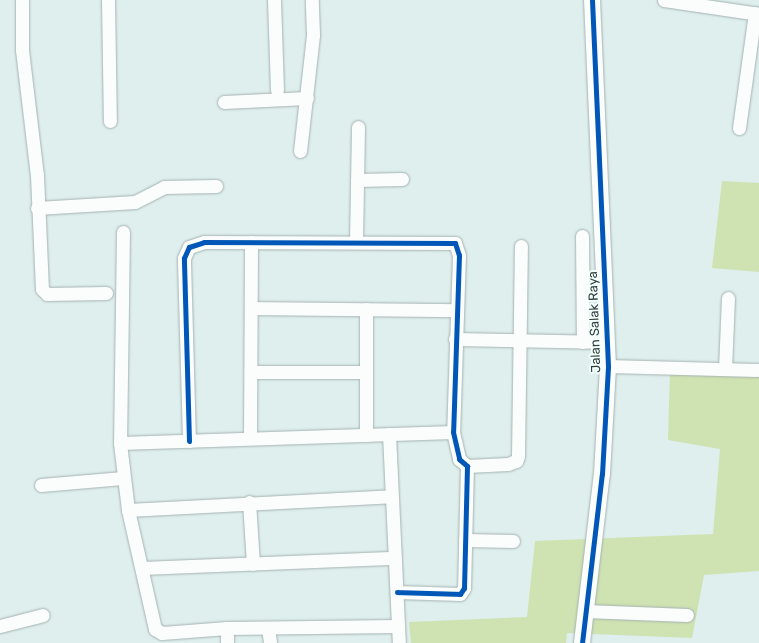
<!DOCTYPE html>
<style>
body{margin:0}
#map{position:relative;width:759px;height:643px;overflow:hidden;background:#deefed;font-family:Rubik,sans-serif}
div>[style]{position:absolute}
.green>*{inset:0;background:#cfe2b2}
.roads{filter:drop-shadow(0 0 1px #a5b2b1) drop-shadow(0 0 1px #a5b2b1)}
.minor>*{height:13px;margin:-6.5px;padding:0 6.5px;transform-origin:6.5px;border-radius:6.5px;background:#fafdfc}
.tertiary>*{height:16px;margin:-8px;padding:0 8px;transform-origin:8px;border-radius:8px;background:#fafdfc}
.cycleway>*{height:5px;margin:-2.5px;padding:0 2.5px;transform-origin:2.5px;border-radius:2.5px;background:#0057b8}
span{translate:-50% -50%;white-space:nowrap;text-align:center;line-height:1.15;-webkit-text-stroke:4px #f2fffd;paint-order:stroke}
.street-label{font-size:13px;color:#303d3b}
</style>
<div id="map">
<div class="green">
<div style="clip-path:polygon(722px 181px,759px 183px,759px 272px,712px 268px)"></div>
<div style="clip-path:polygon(670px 368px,759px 370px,759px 571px,704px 575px,692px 638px,567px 633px,566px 643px,411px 643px,409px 622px,527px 617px,535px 541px,713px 534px,720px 449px,668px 440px)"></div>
</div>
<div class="roads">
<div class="minor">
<div style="left:22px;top:0;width:50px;rotate:90deg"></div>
<div style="left:22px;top:50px;width:126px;rotate:83.2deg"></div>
<div style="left:37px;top:175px;width:114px;rotate:87.5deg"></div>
<div style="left:42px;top:289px;width:7px;rotate:45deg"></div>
<div style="left:47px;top:294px;width:59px;rotate:-1deg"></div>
<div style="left:108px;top:0;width:121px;rotate:89.1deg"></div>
<div style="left:274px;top:0;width:90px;rotate:88.1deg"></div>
<div style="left:664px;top:0;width:96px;rotate:8.4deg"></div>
<div style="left:224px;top:102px;width:83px;rotate:-2.8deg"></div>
<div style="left:739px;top:128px;width:116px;rotate:-82.1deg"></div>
<div style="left:300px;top:151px;width:117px;rotate:-83.6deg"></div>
<div style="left:313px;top:35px;width:35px;rotate:-92deg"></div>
<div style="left:357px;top:180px;width:45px;rotate:-1.3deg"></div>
<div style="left:37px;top:208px;width:98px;rotate:-3.5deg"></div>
<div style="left:135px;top:202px;width:33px;rotate:-27deg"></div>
<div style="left:164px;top:187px;width:52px;rotate:-1.1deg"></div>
<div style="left:123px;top:232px;width:211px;rotate:90.8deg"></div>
<div style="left:120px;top:443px;width:67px;rotate:83.2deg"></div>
<div style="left:128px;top:510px;width:122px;rotate:77.2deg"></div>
<div style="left:155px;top:629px;width:8px;rotate:30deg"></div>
<div style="left:162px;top:633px;width:65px;rotate:-4.4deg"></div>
<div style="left:227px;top:628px;width:171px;rotate:-0.7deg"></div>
<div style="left:582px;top:236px;width:106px;rotate:89.5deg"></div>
<div style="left:356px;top:242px;width:115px;rotate:-89deg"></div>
<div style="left:252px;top:308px;width:204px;rotate:0.6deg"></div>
<div style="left:366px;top:309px;width:126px;rotate:90deg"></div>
<div style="left:455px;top:339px;width:153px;rotate:1.1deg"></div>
<div style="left:608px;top:366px;width:151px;rotate:1.5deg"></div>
<div style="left:725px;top:369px;width:71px;rotate:-87.6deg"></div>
<div style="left:251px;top:372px;width:115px"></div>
<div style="left:389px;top:434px;width:209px;rotate:87.3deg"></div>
<div style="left:250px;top:438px;width:196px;rotate:-89.7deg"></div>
<div style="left:189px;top:441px;width:183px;rotate:-91.6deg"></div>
<div style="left:184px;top:258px;width:12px;rotate:-66deg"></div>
<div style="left:189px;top:247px;width:16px;rotate:-18deg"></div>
<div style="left:204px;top:242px;width:251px;rotate:0.2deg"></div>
<div style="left:455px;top:243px;width:13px;rotate:72deg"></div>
<div style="left:459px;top:255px;width:177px;rotate:91.9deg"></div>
<div style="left:453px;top:432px;width:28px;rotate:77deg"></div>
<div style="left:459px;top:459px;width:11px;rotate:41deg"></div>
<div style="left:467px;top:466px;width:122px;rotate:91.4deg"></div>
<div style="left:464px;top:588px;width:7px;rotate:124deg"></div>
<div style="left:460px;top:594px;width:63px;rotate:-178.2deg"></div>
<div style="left:120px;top:443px;width:333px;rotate:-1.9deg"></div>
<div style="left:467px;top:466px;width:41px;rotate:-2.8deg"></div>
<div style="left:508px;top:464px;width:9px;rotate:-21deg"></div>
<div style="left:516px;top:461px;width:5px;rotate:-68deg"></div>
<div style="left:518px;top:456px;width:210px;rotate:-89.2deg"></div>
<div style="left:41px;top:485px;width:82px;rotate:-4.9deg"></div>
<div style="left:249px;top:502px;width:62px;rotate:86.3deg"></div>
<div style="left:128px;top:510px;width:263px;rotate:-3deg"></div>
<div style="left:465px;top:540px;width:48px;rotate:1.2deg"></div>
<div style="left:142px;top:568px;width:253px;rotate:-2.3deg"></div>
<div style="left:585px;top:611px;width:102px;rotate:2.2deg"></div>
<div style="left:0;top:626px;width:44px;rotate:-14.3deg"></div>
<div style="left:227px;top:628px;width:15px;rotate:90deg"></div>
<div style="left:268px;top:628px;width:15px;rotate:82deg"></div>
</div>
<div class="tertiary">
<div style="left:582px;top:643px;width:170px;rotate:-83.3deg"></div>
<div style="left:602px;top:474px;width:108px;rotate:-86.8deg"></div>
<div style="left:608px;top:366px;width:366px;rotate:-92.5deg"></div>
</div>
</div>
<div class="cycleway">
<div style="left:189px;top:441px;width:183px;rotate:-91.6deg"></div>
<div style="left:184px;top:258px;width:12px;rotate:-66deg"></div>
<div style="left:189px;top:247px;width:16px;rotate:-18deg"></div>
<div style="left:204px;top:242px;width:251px;rotate:0.2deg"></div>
<div style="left:455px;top:243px;width:13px;rotate:72deg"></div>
<div style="left:459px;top:255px;width:177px;rotate:91.9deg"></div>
<div style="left:453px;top:432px;width:28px;rotate:77deg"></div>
<div style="left:459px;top:459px;width:11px;rotate:41deg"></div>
<div style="left:467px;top:466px;width:122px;rotate:91.4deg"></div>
<div style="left:464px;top:588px;width:7px;rotate:124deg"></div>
<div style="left:460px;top:594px;width:63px;rotate:-178.2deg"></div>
<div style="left:582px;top:643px;width:170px;rotate:-83.3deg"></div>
<div style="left:602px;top:474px;width:108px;rotate:-86.8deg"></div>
<div style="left:608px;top:366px;width:366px;rotate:-92.5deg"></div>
</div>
<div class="street-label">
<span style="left:595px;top:322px;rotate:-92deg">Jalan Salak Raya</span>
</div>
</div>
